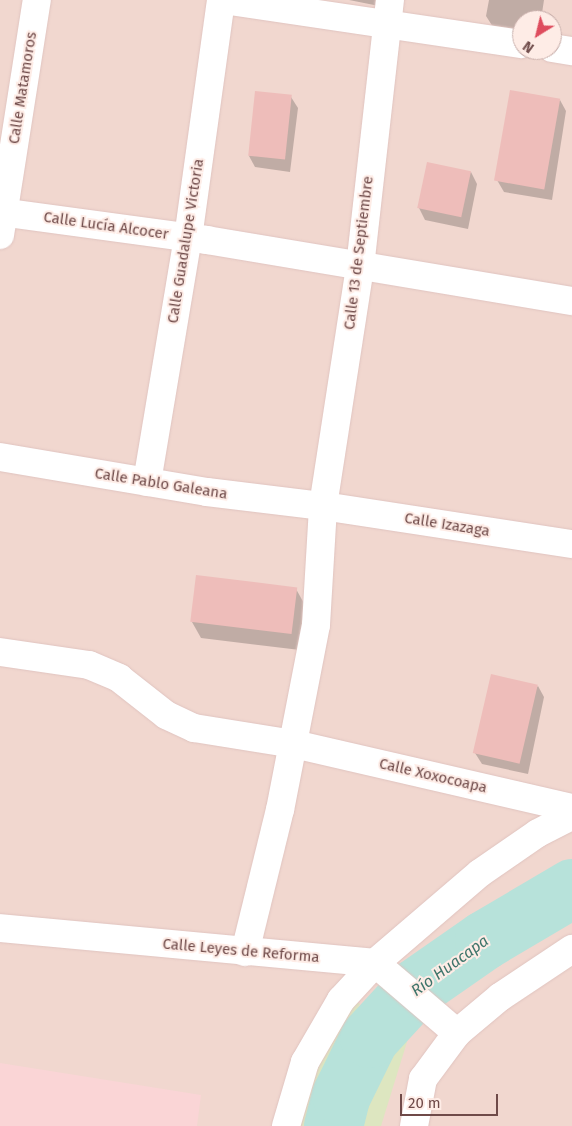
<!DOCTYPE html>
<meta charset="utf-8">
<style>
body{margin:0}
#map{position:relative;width:572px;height:1126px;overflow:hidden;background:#fae7e0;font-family:"Fira Sans",sans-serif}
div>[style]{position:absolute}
.residential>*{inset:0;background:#f1d7cf}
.commercial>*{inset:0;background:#fad5d6}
.green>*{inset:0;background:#dde6c0}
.shadow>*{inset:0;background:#0003}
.river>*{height:59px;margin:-29.5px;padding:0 29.5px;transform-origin:29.5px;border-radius:29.5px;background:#b7e2da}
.building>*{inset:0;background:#eebdba;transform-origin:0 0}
.roads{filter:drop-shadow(0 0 1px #e0c4c0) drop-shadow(0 0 1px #e0c4c0)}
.street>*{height:28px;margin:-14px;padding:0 14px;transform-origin:14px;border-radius:14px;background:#fff}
.secondary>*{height:28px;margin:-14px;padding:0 14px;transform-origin:14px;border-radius:14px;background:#fff}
span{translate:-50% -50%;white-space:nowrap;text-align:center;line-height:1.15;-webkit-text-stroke:4px #feece6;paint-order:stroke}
.street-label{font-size:15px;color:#6f4a49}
.water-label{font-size:16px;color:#3f756b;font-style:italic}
.north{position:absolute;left:512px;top:10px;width:50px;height:50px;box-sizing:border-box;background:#feece6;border:1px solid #c5aba7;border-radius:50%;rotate:216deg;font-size:14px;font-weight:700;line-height:20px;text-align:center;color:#6f4a49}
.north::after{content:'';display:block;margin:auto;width:18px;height:22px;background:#de4c5d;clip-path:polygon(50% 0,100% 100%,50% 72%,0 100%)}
.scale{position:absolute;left:400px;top:1094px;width:98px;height:22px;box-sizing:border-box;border:2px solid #6f4a49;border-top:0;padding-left:6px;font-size:15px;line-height:18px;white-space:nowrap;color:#6f4a49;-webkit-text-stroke:4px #feece6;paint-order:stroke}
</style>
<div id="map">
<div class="residential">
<div style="clip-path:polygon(evenodd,0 0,572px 0,572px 1126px,0 1126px,0 0,522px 20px,552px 20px,552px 50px,522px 50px,522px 20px)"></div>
</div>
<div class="commercial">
<div style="clip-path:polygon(0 1063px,201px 1095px,197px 1126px,0 1126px)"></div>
</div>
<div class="green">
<div style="clip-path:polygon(349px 995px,360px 1004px,333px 1050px,315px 1098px,309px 1126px,289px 1126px)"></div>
<div style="clip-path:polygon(393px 1032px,407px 1042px,381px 1126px,362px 1126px,379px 1058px)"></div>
</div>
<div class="shadow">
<div style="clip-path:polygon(349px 0,385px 0,384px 7px)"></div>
<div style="clip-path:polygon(489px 0,544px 0,541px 20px,522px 20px,522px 33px,493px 27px,486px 16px)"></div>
<div style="clip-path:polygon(291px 97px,298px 108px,290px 172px,255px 167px,249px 156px)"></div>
<div style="clip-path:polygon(560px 100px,566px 111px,552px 200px,504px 192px,497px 180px)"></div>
<div style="clip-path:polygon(471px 172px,477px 184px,468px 229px,425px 220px,419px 208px)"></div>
<div style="clip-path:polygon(296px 589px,305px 605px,300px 650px,201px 638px,192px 622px)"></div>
<div style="clip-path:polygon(538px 686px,544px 697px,528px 774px,482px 764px,475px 753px)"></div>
</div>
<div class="river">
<div style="left:333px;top:1126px;width:32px;rotate:-76deg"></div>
<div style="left:341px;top:1095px;width:64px;rotate:-63.8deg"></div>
<div style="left:369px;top:1038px;width:68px;rotate:-47.4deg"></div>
<div style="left:415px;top:988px;width:84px;rotate:-34.8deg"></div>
<div style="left:484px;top:940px;width:102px;rotate:-30.6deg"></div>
</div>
<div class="building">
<div style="left:510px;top:90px;width:51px;height:92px;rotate:10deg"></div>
<div style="left:255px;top:91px;width:37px;height:65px;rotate:6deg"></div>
<div style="left:427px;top:162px;width:45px;height:47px;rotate:12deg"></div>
<div style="left:196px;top:575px;width:102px;height:47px;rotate:7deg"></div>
<div style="left:491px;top:674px;width:48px;height:81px;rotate:13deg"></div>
</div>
<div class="roads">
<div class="street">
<div style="left:223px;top:0;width:302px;rotate:8.4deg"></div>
<div style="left:552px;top:48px;width:20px;rotate:9deg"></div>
<div style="left:0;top:212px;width:209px;rotate:7.7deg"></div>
<div style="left:207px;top:240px;width:370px;rotate:9.5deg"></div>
<div style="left:0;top:235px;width:238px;rotate:-81.1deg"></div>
<div style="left:0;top:457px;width:210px;rotate:9.6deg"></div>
<div style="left:207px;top:492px;width:117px;rotate:6.9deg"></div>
<div style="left:323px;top:506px;width:252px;rotate:8.7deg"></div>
<div style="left:147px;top:482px;width:247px;rotate:-80.5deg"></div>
<div style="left:188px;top:238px;width:240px;rotate:-82.1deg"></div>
<div style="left:0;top:652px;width:90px;rotate:8.3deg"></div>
<div style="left:89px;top:665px;width:33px;rotate:23deg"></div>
<div style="left:119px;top:678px;width:60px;rotate:38.2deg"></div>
<div style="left:166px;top:715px;width:31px;rotate:25deg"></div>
<div style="left:194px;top:728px;width:101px;rotate:9.1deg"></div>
<div style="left:294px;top:744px;width:285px;rotate:13deg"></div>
<div style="left:0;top:928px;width:377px;rotate:5.3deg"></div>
<div style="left:375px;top:963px;width:108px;rotate:40.5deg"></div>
<div style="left:245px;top:952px;width:146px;rotate:-76.2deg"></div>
<div style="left:280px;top:810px;width:188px;rotate:-79deg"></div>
<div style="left:316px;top:625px;width:119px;rotate:-86.6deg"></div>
<div style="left:323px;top:506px;width:242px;rotate:-81.2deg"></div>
<div style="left:360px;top:267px;width:269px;rotate:-83.6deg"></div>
</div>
<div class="secondary">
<div style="left:286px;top:1126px;width:67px;rotate:-73.5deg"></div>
<div style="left:305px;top:1062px;width:72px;rotate:-59.9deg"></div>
<div style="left:341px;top:1000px;width:50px;rotate:-47.4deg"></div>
<div style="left:375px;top:963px;width:138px;rotate:-40.6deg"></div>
<div style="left:480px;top:873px;width:70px;rotate:-34.6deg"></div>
<div style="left:538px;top:833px;width:38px;rotate:-27deg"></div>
<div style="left:414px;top:1126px;width:48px;rotate:-79.2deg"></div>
<div style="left:423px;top:1079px;width:57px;rotate:-53.5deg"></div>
<div style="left:457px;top:1033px;width:56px;rotate:-39.9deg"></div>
<div style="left:500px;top:997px;width:87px;rotate:-33.7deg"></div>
</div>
</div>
<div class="street-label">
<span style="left:23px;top:88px;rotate:-81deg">Calle Matamoros</span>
<span style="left:106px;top:226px;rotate:8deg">Calle Lucía Alcocer</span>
<span style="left:186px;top:241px;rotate:-81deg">Calle Guadalupe Victoria</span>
<span style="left:359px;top:253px;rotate:-83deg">Calle 13 de Septiembre</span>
<span style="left:161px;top:484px;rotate:9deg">Calle Pablo Galeana</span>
<span style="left:447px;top:525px;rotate:9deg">Calle Izazaga</span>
<span style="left:433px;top:776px;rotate:13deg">Calle Xoxocoapa</span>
<span style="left:241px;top:951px;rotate:5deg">Calle Leyes de Reforma</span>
</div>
<div class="water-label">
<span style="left:450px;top:966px;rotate:-36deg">Río Huacapa</span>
</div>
<div class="north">N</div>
<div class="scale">20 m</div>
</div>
